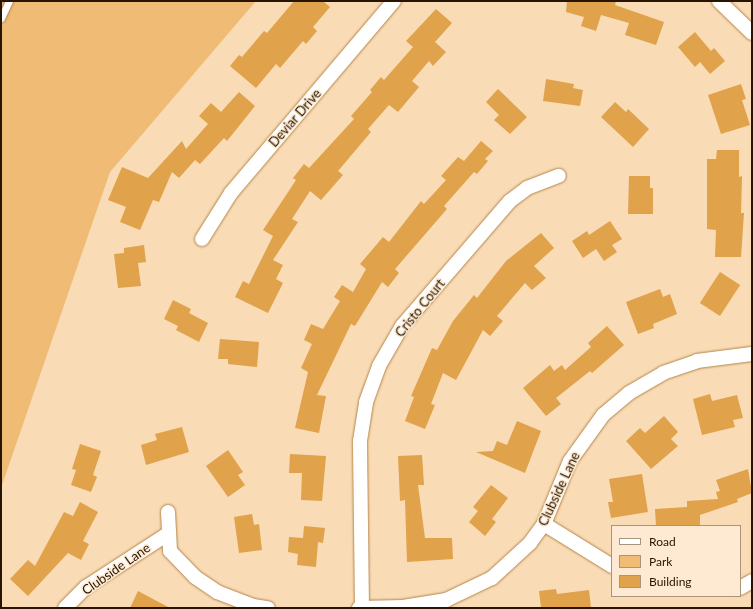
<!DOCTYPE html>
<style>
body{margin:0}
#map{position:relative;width:753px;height:609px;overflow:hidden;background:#f9dbb6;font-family:Lato,sans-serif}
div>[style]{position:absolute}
.green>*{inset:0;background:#f0bb74}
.building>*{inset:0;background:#e0a24a;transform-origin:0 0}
.roads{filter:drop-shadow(0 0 1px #b48647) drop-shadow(0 0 1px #b48647)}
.service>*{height:7px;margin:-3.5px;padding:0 3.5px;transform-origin:3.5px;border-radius:3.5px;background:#fff}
.minor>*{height:14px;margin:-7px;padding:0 7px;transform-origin:7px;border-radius:7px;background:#fff}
span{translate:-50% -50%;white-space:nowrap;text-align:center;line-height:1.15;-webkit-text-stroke:3px #feead2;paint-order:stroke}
.street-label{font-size:13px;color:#271500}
.frame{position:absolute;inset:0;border:2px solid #271500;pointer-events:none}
.legend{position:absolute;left:611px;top:525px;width:130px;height:72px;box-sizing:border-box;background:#feead2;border:1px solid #a8957e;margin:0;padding:5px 7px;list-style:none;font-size:12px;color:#271500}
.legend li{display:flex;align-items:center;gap:8px;height:20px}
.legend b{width:20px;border:1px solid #a8957e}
</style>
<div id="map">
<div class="green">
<div style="clip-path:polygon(1px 1px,256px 1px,110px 172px,1px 488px)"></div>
</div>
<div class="building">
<div style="clip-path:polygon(294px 1px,323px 1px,330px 7px,313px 27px,317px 31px,306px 44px,303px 41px,280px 68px,276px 64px,256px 88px,230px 66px,239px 55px,242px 57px,264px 31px,267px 33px)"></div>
<div style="clip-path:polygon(567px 1px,616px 1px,615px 5px,664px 22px,656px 45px,625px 35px,629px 23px,601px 15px,596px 31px,581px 26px,584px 17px,566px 12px)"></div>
<div style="clip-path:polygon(436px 9px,452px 23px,435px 42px,446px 52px,433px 66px,429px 61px,412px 81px,419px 87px,398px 112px,389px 105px,368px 129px,371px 132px,338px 171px,343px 175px,321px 200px,310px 191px,292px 219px,298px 222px,273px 260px,283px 265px,276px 279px,283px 283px,268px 313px,235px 297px,243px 281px,249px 284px,273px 236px,263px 230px,296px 180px,293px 178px,304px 164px,309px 168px,354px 119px,351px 116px,372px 92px,370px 90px,381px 77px,384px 80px,413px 47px,406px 41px)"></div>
<div style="clip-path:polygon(695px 32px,711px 51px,714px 48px,725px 61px,710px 74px,700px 62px,695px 67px,678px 47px)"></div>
<div style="clip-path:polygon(546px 79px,574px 84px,573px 88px,583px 90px,580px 106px,543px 101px)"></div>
<div style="clip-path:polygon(741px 84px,746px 99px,742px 100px,750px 125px,721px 134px,708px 95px)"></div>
<div style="clip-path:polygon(498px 89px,527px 117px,510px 134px,494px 120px,499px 115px,486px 102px)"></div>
<div style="clip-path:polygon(239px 92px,255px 106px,227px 141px,224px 138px,200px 164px,195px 160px,179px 178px,172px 172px,159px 202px,153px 200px,140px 230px,120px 222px,126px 207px,108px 200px,122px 167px,148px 178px,182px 141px,186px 149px,208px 124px,199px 116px,211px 103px,221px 112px)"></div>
<div style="clip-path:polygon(615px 102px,626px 112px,628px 109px,649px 129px,633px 147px,601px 117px)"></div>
<div style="clip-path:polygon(481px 141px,493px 151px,485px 159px,488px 161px,477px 174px,474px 172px,444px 206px,447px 209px,395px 269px,399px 273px,388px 287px,382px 282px,355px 326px,351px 324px,317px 395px,326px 396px,319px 433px,295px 428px,308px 372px,301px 368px,312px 344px,304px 340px,311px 324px,323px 329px,340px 301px,334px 297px,342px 285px,353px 292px,366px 269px,360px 264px,383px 237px,389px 242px,421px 201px,424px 204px,446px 180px,441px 176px,458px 157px,464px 161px)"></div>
<div style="clip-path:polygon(717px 150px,739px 150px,739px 177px,742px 176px,741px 213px,744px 213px,741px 257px,715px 257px,716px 230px,707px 229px,707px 159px,716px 159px)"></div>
<div style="clip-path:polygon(629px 176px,650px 176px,650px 188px,653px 188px,653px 214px,628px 214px)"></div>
<div style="clip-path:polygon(610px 221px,622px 239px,612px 245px,617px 252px,604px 261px,596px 249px,583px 258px,572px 241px,587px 231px,589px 235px)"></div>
<div style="clip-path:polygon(541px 233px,554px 248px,534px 266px,546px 278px,532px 290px,525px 283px,497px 316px,503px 321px,490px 336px,483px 330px,456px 380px,443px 373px,431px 404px,435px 405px,425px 429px,405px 421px,414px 397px,411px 396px,432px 348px,437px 350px,453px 321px,474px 295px,477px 298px,506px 261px)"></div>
<div style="clip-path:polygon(144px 245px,146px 262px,138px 263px,141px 286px,118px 288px,114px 254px,124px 253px,124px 248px)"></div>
<div style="left:720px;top:272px;width:24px;height:37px;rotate:33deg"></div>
<div style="clip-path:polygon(660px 289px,663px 297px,670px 294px,677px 314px,653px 324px,654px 328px,638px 334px,626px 302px)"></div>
<div style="clip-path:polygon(173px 300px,191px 309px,189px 313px,208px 323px,199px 342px,176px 330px,178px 326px,164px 319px)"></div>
<div style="clip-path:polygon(607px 326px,624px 345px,592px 373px,590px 371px,556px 398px,561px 404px,546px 416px,523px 388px,550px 365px,554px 371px,562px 365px,565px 370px,591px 347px,588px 343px)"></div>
<div style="clip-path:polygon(220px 339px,259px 342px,257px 367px,228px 364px,228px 359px,218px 359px)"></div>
<div style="clip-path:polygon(710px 394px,712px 401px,737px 395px,743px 418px,733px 420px,735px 427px,702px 435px,693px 399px)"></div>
<div style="clip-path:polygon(664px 416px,678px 432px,671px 439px,678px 446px,651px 469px,626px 441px,640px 428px,645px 433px)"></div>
<div style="clip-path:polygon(517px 421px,541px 431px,525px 473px,476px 452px,493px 451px,497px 441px,507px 445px)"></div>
<div style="clip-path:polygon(182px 427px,189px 452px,146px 465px,141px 445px,157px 440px,155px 434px)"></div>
<div style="clip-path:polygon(80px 444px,101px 451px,93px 475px,97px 477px,91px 492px,71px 485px,76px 470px,72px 469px)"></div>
<div style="clip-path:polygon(228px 450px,243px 472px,238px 475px,245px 485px,228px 497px,206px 466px)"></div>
<div style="clip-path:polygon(290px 454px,326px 456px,322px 501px,301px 500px,302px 473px,289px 473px)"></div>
<div style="clip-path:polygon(422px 455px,424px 485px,418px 485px,425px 538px,452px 538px,453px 559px,407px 562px,405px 500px,400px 501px,398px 456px)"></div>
<div style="clip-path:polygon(748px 469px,752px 493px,737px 499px,738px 502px,700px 515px,700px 526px,656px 526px,655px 509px,687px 507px,687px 501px,718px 499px,716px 492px,720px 491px,716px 480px)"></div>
<div style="clip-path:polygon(642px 474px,648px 512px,611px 518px,608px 502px,613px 502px,609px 479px)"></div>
<div style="clip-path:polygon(491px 485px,508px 498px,492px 519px,496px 522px,485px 536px,469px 522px,478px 511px,473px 507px)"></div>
<div style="clip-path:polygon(80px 502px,98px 512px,83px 541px,89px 544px,81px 560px,68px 553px,28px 596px,10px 579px,28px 560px,35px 566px,64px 512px,73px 516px)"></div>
<div style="clip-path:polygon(252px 514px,254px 525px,259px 524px,262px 550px,239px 553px,234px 517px)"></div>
<div style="clip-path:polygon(304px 526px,325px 528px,323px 543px,318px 542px,316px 567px,297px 565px,298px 554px,288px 552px,289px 537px,303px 538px)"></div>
<div style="clip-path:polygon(556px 589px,557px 594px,589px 590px,591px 608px,541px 608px,539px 591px)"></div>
<div style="clip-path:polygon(138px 591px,170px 608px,130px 608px)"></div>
</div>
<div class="roads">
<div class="service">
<div style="left:1px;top:18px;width:19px;rotate:-65deg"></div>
</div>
<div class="minor">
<div style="left:719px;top:1px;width:46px;rotate:44.1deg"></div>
<div style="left:202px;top:239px;width:54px;rotate:-57.8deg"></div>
<div style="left:231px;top:193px;width:252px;rotate:-49.7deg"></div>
<div style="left:168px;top:512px;width:39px;rotate:87deg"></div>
<div style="left:170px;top:551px;width:36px;rotate:46deg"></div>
<div style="left:195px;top:577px;width:27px;rotate:34deg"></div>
<div style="left:217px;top:592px;width:39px;rotate:21deg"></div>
<div style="left:253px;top:606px;width:15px;rotate:8deg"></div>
<div style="left:544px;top:524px;width:80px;rotate:31.7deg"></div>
<div style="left:740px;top:588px;width:14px;rotate:-30deg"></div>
<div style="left:65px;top:608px;width:30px;rotate:-45deg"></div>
<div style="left:86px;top:587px;width:99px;rotate:-33deg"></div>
<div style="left:359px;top:608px;width:44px;rotate:-1.3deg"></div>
<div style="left:403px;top:607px;width:44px;rotate:-9.2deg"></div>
<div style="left:446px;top:600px;width:51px;rotate:-25.6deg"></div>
<div style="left:492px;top:578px;width:52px;rotate:-42.6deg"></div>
<div style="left:530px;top:543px;width:24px;rotate:-54deg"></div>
<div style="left:544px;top:524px;width:68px;rotate:-67.6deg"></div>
<div style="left:570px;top:461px;width:57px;rotate:-54.3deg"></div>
<div style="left:603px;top:415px;width:34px;rotate:-40deg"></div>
<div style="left:629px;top:393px;width:39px;rotate:-30deg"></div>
<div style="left:663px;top:373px;width:36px;rotate:-19deg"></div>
<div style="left:697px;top:361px;width:55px;rotate:-7.3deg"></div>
<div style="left:362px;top:608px;width:167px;rotate:-90.7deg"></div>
<div style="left:360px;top:441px;width:39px;rotate:-81deg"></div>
<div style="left:366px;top:402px;width:38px;rotate:-70deg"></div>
<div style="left:379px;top:366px;width:46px;rotate:-60.1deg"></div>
<div style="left:402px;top:326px;width:165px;rotate:-49.2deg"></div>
<div style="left:510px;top:201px;width:21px;rotate:-37deg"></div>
<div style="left:527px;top:188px;width:34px;rotate:-21deg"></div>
</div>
</div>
<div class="street-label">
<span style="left:295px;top:118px;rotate:-49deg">Deviar Drive</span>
<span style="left:420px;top:308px;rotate:-51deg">Cristo Court</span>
<span style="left:559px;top:489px;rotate:-65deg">Clubside Lane</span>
<span style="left:116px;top:569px;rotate:-35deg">Clubside Lane</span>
</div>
<div class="frame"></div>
<ul class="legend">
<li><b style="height:5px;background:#fff"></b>Road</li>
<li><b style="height:11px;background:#f0bb74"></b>Park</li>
<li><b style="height:11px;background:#e0a24a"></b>Building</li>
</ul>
</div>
